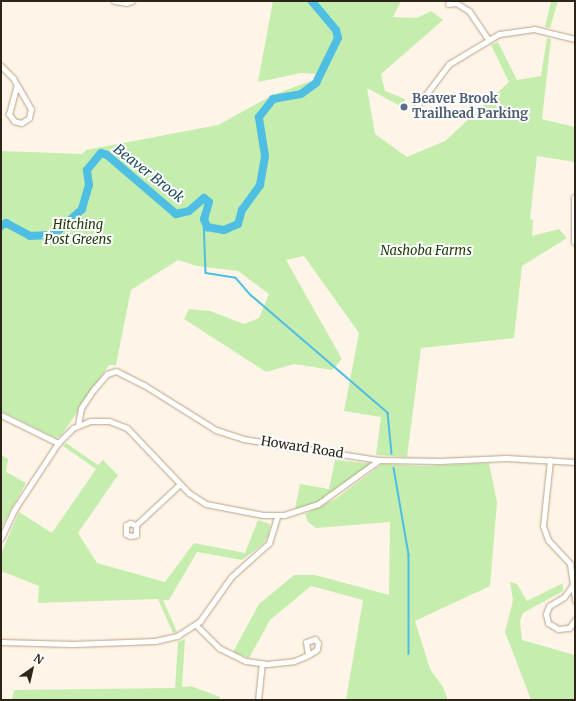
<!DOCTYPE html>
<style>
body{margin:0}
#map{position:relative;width:576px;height:701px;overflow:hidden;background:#fef4e7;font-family:Merriweather,serif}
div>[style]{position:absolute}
.green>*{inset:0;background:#c5eeae}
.stream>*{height:1.5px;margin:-0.75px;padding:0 0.75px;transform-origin:0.75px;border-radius:0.75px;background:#4fbee3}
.river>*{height:8px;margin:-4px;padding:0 4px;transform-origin:4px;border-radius:4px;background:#4fbee3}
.roads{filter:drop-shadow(0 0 1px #b8a384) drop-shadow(0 0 1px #b8a384)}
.street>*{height:5px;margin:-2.5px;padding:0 2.5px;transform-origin:2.5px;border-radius:2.5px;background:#fff}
.secondary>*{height:7px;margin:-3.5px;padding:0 3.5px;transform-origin:3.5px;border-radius:3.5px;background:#fff}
.dots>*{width:11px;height:11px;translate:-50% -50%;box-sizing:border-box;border:2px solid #fff;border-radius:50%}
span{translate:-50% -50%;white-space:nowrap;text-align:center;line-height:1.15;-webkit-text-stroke:4px #fff;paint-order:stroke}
.service-label{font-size:13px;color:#4e5e75;font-weight:700}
.left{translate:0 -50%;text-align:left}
.park-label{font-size:13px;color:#1d3b05;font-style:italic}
.street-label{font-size:13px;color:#2e2519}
.water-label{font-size:14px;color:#1d4c5c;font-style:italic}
.frame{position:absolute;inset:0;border:2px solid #2e2519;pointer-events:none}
.north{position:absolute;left:12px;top:649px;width:40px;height:40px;-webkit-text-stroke:3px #fff;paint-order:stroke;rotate:34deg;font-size:11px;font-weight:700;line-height:16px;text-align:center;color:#2e2519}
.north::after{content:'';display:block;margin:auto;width:14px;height:18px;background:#2e2519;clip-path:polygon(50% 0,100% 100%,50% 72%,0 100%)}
</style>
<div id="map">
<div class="green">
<div style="clip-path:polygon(273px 1px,401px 1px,393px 17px,417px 18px,431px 11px,443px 20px,381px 74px,385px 91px,405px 99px,402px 107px,367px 88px,375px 134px,407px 157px,445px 141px,509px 82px,491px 45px,498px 42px,517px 80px,541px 76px,547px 38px,551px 39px,542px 119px,575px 127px,575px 162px,537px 156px,530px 219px,533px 220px,532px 236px,559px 229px,567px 238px,522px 266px,514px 338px,421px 348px,407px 457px,376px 455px,381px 417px,344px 411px,359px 333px,304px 256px,286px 260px,342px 359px,332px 370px,294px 364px,266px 372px,184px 319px,189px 309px,210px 311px,244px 324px,259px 318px,269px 294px,238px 271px,197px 266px,178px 260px,131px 290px,116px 365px,109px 365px,61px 436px,56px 438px,1px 411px,1px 151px,82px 154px,86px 150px,218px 125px,273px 95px,316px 79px,318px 74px,301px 73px,258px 82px)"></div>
<div style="clip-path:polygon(551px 1px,558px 1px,550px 28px,545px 27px)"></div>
<div style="clip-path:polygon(66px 443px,98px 465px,103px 460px,118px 475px,78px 533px,97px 563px,165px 582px,194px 543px,245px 553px,258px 520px,270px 524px,269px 535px,263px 544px,242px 560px,197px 552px,169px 600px,163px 600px,177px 632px,173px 633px,158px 599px,38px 603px,39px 586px,1px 571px,1px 554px,19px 512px,52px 533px,96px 469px,63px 446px)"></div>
<div style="clip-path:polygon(1px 455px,8px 459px,6px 472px,26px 483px,1px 528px)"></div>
<div style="clip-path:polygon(335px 460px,375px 464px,330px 499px,294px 514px,300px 484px,329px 489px)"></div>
<div style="clip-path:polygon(489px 463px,497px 502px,490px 586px,415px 621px,430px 669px,443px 687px,448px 700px,346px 700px,363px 600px,311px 586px,270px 620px,249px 658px,233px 652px,259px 604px,294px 575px,315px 575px,389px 595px,390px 522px,316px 528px,308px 522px,305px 514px,337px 498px,382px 464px,423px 466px)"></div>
<div style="clip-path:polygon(510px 582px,517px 584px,527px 601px,563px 583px,563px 591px,523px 613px,520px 621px,522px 640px,575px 655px,575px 700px,531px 700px,505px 632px,513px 600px)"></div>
<div style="clip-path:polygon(185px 639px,182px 687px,191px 686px,220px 697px,219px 700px,12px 700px,14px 690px,175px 688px,178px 642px)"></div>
</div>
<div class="stream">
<div style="left:204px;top:219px;width:54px;rotate:87.9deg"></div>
<div style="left:206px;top:273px;width:30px;rotate:9deg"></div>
<div style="left:236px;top:278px;width:23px;rotate:49deg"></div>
<div style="left:251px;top:295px;width:181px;rotate:40.7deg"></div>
<div style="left:388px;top:413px;width:41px;rotate:84.4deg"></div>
<div style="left:394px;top:468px;width:88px;rotate:80.2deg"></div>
<div style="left:409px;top:555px;width:99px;rotate:90deg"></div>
</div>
<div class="river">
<div style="left:1px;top:226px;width:6px;rotate:-31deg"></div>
<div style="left:6px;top:223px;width:27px;rotate:28deg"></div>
<div style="left:30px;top:236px;width:19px;rotate:-3deg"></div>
<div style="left:49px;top:235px;width:11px;rotate:-27deg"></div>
<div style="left:59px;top:230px;width:31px;rotate:-42deg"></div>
<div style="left:82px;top:209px;width:25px;rotate:-74deg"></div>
<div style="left:89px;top:185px;width:15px;rotate:-98deg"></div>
<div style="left:87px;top:170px;width:22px;rotate:-51deg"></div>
<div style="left:101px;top:153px;width:6px;rotate:18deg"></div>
<div style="left:107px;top:155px;width:91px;rotate:40.5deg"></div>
<div style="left:176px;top:214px;width:13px;rotate:-13deg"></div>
<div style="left:189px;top:211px;width:20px;rotate:-41deg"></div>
<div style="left:204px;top:198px;width:6px;rotate:39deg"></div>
<div style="left:209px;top:202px;width:18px;rotate:106deg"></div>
<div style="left:204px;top:219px;width:9px;rotate:69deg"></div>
<div style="left:207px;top:227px;width:17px;rotate:10deg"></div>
<div style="left:224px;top:230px;width:15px;rotate:-23deg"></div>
<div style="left:238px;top:224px;width:15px;rotate:-74deg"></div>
<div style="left:242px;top:210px;width:31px;rotate:-54deg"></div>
<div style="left:260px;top:185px;width:29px;rotate:-80deg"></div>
<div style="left:265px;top:156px;width:39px;rotate:-99deg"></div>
<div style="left:259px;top:117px;width:23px;rotate:-52deg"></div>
<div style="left:273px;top:99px;width:28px;rotate:-10deg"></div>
<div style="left:301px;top:94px;width:19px;rotate:-36deg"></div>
<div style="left:316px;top:83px;width:50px;rotate:-63.9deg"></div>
<div style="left:338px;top:38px;width:8px;rotate:-104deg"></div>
<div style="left:336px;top:30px;width:38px;rotate:-130deg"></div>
</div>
<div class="roads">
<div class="street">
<div style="left:114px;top:1px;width:12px;rotate:9deg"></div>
<div style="left:126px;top:3px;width:6px;rotate:-18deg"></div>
<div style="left:448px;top:4px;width:8px;rotate:-7deg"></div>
<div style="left:456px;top:3px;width:15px;rotate:32deg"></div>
<div style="left:469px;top:11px;width:34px;rotate:56deg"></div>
<div style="left:1px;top:66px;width:17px;rotate:45deg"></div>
<div style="left:13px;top:78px;width:36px;rotate:60deg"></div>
<div style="left:31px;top:109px;width:9px;rotate:103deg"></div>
<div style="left:29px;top:118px;width:9px;rotate:148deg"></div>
<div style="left:21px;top:123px;width:7px;rotate:-164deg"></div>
<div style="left:14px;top:121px;width:9px;rotate:-126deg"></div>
<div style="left:9px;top:114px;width:30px;rotate:-75deg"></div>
<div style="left:415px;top:109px;width:56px;rotate:-52.9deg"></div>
<div style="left:449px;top:64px;width:58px;rotate:-31deg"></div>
<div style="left:499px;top:34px;width:35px;rotate:-8deg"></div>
<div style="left:534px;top:29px;width:42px;rotate:13.7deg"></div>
<div style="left:1px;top:415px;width:64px;rotate:26.2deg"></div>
<div style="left:78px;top:425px;width:17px;rotate:-80deg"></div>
<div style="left:81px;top:408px;width:23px;rotate:-56deg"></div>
<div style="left:94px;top:389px;width:20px;rotate:-49deg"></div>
<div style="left:107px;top:374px;width:9px;rotate:-18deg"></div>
<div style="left:116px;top:371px;width:31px;rotate:27deg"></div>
<div style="left:144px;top:385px;width:85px;rotate:32deg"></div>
<div style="left:216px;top:430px;width:28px;rotate:18deg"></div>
<div style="left:243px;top:439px;width:138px;rotate:8.8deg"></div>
<div style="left:379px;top:460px;width:61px;rotate:0.9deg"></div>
<div style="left:440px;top:461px;width:66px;rotate:-2.6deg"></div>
<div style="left:506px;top:458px;width:69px;rotate:3.3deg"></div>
<div style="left:550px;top:460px;width:66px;rotate:96.1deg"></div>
<div style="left:543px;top:526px;width:15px;rotate:70deg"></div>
<div style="left:548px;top:540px;width:33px;rotate:47deg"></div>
<div style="left:570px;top:564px;width:37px;rotate:82deg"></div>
<div style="left:136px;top:525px;width:10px;rotate:90deg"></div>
<div style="left:136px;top:535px;width:6px;rotate:171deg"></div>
<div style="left:130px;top:536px;width:4px;rotate:-153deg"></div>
<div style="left:126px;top:534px;width:9px;rotate:-90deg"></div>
<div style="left:126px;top:525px;width:4px;rotate:-27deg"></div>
<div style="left:130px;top:523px;width:6px;rotate:18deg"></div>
<div style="left:136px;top:525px;width:60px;rotate:-43deg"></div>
<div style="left:1px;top:538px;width:31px;rotate:-65deg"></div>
<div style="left:14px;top:510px;width:80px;rotate:-56.7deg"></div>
<div style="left:58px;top:443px;width:21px;rotate:-45deg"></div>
<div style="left:73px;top:428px;width:18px;rotate:-22deg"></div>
<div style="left:90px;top:421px;width:19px"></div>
<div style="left:109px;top:421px;width:19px;rotate:21deg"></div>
<div style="left:127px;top:428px;width:90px;rotate:46.4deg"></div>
<div style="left:189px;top:493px;width:20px;rotate:33deg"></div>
<div style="left:206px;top:504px;width:58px;rotate:10.9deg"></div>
<div style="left:263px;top:515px;width:21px"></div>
<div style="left:284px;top:515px;width:36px;rotate:-18deg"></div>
<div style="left:318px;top:504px;width:75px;rotate:-35.8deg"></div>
<div style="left:573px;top:585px;width:15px;rotate:127deg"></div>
<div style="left:564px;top:597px;width:17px;rotate:149deg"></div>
<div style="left:549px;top:606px;width:9px;rotate:111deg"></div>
<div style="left:546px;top:614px;width:9px;rotate:77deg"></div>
<div style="left:548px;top:623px;width:12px;rotate:31deg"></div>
<div style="left:558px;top:629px;width:11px;rotate:-5deg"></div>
<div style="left:569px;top:628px;width:10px;rotate:-53deg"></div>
<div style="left:196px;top:625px;width:33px;rotate:45deg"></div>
<div style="left:219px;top:648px;width:30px;rotate:26deg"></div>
<div style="left:246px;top:661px;width:21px;rotate:8deg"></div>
<div style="left:267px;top:664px;width:27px;rotate:-6deg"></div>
<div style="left:294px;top:661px;width:11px;rotate:-22deg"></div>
<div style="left:304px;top:657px;width:4px;rotate:-27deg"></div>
<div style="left:308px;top:655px;width:8px;rotate:-30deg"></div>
<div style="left:315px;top:651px;width:3px;rotate:-45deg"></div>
<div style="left:317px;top:649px;width:6px;rotate:-81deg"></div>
<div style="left:318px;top:643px;width:5px;rotate:-127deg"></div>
<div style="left:315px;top:639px;width:9px;rotate:162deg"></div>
<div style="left:306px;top:642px;width:13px;rotate:81deg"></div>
<div style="left:1px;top:642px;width:72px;rotate:1.6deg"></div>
<div style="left:73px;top:644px;width:82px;rotate:-2.1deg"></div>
<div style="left:155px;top:641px;width:23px;rotate:-13deg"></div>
<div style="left:177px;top:636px;width:27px;rotate:-33deg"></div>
<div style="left:200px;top:621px;width:54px;rotate:-54.8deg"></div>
<div style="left:231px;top:577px;width:51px;rotate:-41.8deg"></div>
<div style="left:269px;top:543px;width:28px;rotate:-73deg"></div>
<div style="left:258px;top:700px;width:36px;rotate:-84deg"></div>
</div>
<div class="secondary">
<div style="left:575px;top:198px;width:43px;rotate:90deg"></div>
</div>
</div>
<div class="dots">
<div style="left:404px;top:107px;background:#5c6f8a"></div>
</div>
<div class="service-label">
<span class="left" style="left:412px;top:107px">Beaver Brook<br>Trailhead Parking</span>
</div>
<div class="park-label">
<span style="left:78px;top:233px">Hitching<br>Post Greens</span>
<span style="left:426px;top:251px">Nashoba Farms</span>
</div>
<div class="street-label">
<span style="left:302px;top:448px;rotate:9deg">Howard Road</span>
</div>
<div class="water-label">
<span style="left:149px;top:173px;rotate:38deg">Beaver Brook</span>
</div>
<div class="frame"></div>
<div class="north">N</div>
</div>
